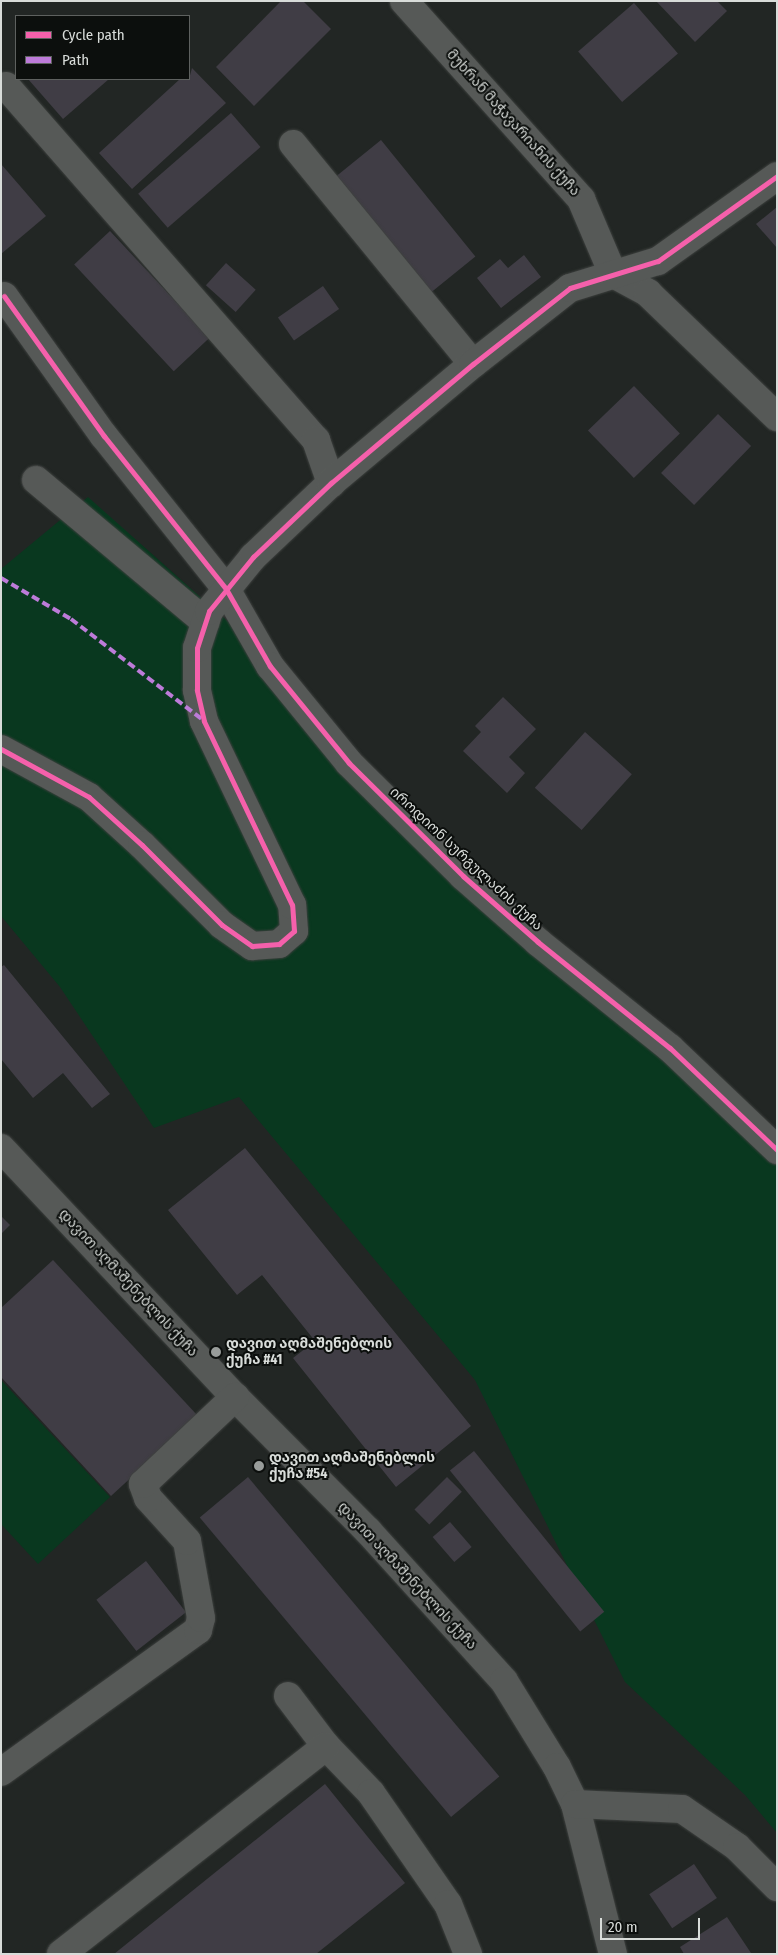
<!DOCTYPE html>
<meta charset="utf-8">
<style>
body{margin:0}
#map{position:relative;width:778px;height:1955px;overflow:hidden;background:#222624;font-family:"Fira Sans Condensed","Noto Sans Georgian",sans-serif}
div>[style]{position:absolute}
.green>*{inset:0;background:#09381f}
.building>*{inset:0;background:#403d45;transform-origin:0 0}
.roads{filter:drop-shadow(0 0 1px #3d403e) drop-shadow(0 0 1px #3d403e)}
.minor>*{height:28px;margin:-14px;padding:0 14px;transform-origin:14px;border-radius:14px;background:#565957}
.quiet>*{height:4px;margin-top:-2px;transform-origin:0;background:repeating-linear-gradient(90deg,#bd7bd9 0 8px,transparent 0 12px)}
.cycleway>*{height:5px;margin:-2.5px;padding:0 2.5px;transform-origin:2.5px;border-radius:2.5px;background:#f560ab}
.dots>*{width:14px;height:14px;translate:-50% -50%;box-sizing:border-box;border:2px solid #0c0f0d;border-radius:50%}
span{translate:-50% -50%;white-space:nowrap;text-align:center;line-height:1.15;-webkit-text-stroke:4px #0c0f0d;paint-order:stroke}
.street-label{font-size:14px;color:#d8dcd9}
.poi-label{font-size:14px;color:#d8dcd9;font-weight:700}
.left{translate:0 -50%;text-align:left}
.frame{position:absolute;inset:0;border:2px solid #d8dcd9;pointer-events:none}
.legend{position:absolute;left:15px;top:15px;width:175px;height:65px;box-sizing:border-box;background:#0c0f0d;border:1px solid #5e615f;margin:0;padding:6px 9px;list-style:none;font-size:15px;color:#d8dcd9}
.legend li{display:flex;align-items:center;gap:10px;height:25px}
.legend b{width:25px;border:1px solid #5e615f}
.scale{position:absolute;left:600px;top:1918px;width:100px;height:22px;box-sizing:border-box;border:2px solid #d8dcd9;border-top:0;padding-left:6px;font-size:15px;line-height:18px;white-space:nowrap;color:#d8dcd9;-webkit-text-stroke:4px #0c0f0d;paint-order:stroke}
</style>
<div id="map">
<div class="green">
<div style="clip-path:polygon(88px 497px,242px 634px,321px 744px,777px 1152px,777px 1833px,745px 1795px,625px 1682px,475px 1380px,239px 1097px,154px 1128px,60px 987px,1px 916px,1px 569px)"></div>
<div style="clip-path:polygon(1px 1380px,110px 1497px,38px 1564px,1px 1524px)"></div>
</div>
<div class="building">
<div style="clip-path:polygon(281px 1px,303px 1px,331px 29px,254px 106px,216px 67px)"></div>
<div style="clip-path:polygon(656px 1px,717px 1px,727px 11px,695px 42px)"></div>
<div style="left:634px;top:3px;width:67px;height:74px;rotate:49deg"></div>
<div style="clip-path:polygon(192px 68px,226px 103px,132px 189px,99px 153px,180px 79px,189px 79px)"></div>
<div style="clip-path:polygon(28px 79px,109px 79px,63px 119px)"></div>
<div style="left:231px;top:113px;width:45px;height:123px;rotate:49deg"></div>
<div style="left:381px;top:140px;width:150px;height:60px;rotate:51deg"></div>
<div style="clip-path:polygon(1px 164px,46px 216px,1px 254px)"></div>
<div style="clip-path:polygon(777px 207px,777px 248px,756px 224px)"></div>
<div style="left:110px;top:231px;width:146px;height:49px;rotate:47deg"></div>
<div style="clip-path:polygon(524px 255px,541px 277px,501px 308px,477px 278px,500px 259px,508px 268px)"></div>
<div style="left:226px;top:263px;width:40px;height:30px;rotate:42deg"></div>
<div style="left:323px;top:286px;width:28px;height:55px;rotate:55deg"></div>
<div style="left:634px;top:386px;width:66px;height:64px;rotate:46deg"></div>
<div style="left:718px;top:414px;width:46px;height:82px;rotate:44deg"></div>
<div style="clip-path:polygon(503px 697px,536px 729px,509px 757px,525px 773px,507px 793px,463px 751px,481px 732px,475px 726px)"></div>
<div style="left:585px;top:732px;width:63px;height:75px;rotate:42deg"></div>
<div style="clip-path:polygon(4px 965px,110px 1094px,92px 1108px,63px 1073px,33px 1098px,1px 1059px,1px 967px)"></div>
<div style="clip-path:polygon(245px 1148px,471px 1426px,396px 1487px,293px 1358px,315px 1341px,262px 1275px,237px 1295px,168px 1210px)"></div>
<div style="clip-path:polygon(1px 1216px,10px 1225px,1px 1234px)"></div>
<div style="clip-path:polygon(53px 1260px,198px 1416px,111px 1496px,1px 1377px,1px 1308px)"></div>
<div style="left:474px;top:1451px;width:207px;height:31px;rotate:51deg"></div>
<div style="left:248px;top:1477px;width:391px;height:63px;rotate:50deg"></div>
<div style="left:447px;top:1477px;width:21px;height:46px;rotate:45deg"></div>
<div style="left:450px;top:1522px;width:33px;height:23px;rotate:49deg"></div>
<div style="left:146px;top:1561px;width:65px;height:63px;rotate:52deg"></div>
<div style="clip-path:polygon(325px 1784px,405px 1883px,316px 1954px,114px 1954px)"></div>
<div style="left:694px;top:1864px;width:41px;height:54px;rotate:56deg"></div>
<div style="clip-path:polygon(727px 1917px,751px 1953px,684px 1954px,680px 1947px)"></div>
</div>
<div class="roads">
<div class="minor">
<div style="left:404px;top:1px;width:266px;rotate:48.2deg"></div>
<div style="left:581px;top:199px;width:82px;rotate:66.9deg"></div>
<div style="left:613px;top:274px;width:40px;rotate:28deg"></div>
<div style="left:648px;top:293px;width:179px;rotate:43.9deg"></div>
<div style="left:6px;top:86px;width:471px;rotate:48.8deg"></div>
<div style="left:316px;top:440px;width:46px;rotate:70.8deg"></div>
<div style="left:293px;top:144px;width:284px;rotate:50.7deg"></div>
<div style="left:4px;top:296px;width:172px;rotate:54.5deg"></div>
<div style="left:104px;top:436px;width:196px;rotate:51.4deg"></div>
<div style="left:226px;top:589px;width:89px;rotate:60.3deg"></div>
<div style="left:270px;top:666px;width:125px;rotate:50.8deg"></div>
<div style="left:349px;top:763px;width:161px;rotate:44.7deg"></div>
<div style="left:463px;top:876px;width:100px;rotate:41.3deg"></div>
<div style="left:538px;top:942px;width:169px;rotate:38.8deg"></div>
<div style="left:670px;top:1048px;width:148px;rotate:43.6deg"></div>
<div style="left:36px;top:480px;width:221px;rotate:40deg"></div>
<div style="left:1px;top:749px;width:100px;rotate:28.6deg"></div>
<div style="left:89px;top:797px;width:72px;rotate:42.2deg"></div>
<div style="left:142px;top:845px;width:113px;rotate:45deg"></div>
<div style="left:222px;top:925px;width:37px;rotate:35deg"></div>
<div style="left:252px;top:946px;width:27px;rotate:-4deg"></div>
<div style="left:279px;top:944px;width:20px;rotate:-41deg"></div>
<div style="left:294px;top:931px;width:26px;rotate:-94deg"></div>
<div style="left:292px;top:905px;width:204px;rotate:-115.6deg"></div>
<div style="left:204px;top:721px;width:32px;rotate:-103deg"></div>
<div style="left:197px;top:690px;width:42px;rotate:-90deg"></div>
<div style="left:197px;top:648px;width:39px;rotate:-72deg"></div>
<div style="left:209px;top:611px;width:70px;rotate:-50.8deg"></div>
<div style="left:253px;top:557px;width:108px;rotate:-43.5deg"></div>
<div style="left:331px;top:483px;width:185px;rotate:-40deg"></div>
<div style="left:473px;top:364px;width:123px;rotate:-38.1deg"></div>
<div style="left:570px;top:288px;width:92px;rotate:-17.1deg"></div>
<div style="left:658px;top:261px;width:146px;rotate:-35.5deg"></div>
<div style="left:1px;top:1148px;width:342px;rotate:46.8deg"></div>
<div style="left:235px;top:1397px;width:189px;rotate:45.2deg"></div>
<div style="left:368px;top:1531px;width:202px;rotate:47.8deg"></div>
<div style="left:504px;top:1681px;width:101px;rotate:58.4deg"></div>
<div style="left:557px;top:1767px;width:41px;rotate:64.1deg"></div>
<div style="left:575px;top:1804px;width:155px;rotate:75.8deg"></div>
<div style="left:288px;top:1696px;width:63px;rotate:52.8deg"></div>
<div style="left:326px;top:1746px;width:65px;rotate:46.2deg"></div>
<div style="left:371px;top:1793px;width:135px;rotate:55.3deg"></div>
<div style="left:448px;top:1904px;width:54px;rotate:68.2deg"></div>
<div style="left:1px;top:1772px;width:243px;rotate:-35.8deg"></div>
<div style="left:198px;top:1630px;width:12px;rotate:-76deg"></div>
<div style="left:201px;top:1618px;width:78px;rotate:-100.3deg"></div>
<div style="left:187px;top:1541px;width:58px;rotate:-132.2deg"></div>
<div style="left:148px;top:1498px;width:15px;rotate:-110deg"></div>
<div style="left:143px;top:1484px;width:127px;rotate:-43.4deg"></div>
<div style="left:575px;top:1804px;width:107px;rotate:2.7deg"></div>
<div style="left:682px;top:1809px;width:67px;rotate:34.6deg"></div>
<div style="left:737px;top:1847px;width:57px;rotate:45deg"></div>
<div style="left:61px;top:1954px;width:337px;rotate:-38.1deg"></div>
</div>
</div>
<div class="quiet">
<div style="left:1px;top:578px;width:81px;rotate:30.4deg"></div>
<div style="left:71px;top:619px;width:166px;rotate:37.4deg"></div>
</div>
<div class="cycleway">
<div style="left:4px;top:296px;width:172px;rotate:54.5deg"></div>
<div style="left:104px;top:436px;width:196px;rotate:51.4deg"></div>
<div style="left:226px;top:589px;width:89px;rotate:60.3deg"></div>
<div style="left:270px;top:666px;width:125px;rotate:50.8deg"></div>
<div style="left:349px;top:763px;width:161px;rotate:44.7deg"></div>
<div style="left:463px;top:876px;width:100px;rotate:41.3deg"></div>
<div style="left:538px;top:942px;width:169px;rotate:38.8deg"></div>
<div style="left:670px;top:1048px;width:148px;rotate:43.6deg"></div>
<div style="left:1px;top:749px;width:100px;rotate:28.6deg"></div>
<div style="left:89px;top:797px;width:72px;rotate:42.2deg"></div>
<div style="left:142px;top:845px;width:113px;rotate:45deg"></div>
<div style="left:222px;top:925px;width:37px;rotate:35deg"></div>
<div style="left:252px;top:946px;width:27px;rotate:-4deg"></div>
<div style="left:279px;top:944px;width:20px;rotate:-41deg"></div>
<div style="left:294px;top:931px;width:26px;rotate:-94deg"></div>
<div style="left:292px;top:905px;width:204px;rotate:-115.6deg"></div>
<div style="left:204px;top:721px;width:32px;rotate:-103deg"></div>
<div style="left:197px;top:690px;width:42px;rotate:-90deg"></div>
<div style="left:197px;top:648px;width:39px;rotate:-72deg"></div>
<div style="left:209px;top:611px;width:70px;rotate:-50.8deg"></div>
<div style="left:253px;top:557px;width:108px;rotate:-43.5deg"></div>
<div style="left:331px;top:483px;width:185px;rotate:-40deg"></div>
<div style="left:473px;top:364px;width:123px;rotate:-38.1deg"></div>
<div style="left:570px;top:288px;width:92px;rotate:-17.1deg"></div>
<div style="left:658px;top:261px;width:146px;rotate:-35.5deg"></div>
</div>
<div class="dots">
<div style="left:216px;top:1352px;background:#989c9a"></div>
<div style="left:259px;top:1466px;background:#989c9a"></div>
</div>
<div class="street-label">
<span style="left:513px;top:123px;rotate:48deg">მუხრან მაჭავარიანის ქუჩა</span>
<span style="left:466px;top:859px;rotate:43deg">იროდიონ სურგულაძის ქუჩა</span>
<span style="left:128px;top:1283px;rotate:47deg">დავით აღმაშენებლის ქუჩა</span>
<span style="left:407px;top:1576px;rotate:47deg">დავით აღმაშენებლის ქუჩა</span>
</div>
<div class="poi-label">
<span class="left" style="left:226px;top:1352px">დავით აღმაშენებლის<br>ქუჩა #41</span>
<span class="left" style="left:269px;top:1466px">დავით აღმაშენებლის<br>ქუჩა #54</span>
</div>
<div class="frame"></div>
<ul class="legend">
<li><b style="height:6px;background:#f560ab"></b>Cycle path</li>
<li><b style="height:6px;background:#bd7bd9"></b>Path</li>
</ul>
<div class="scale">20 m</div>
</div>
